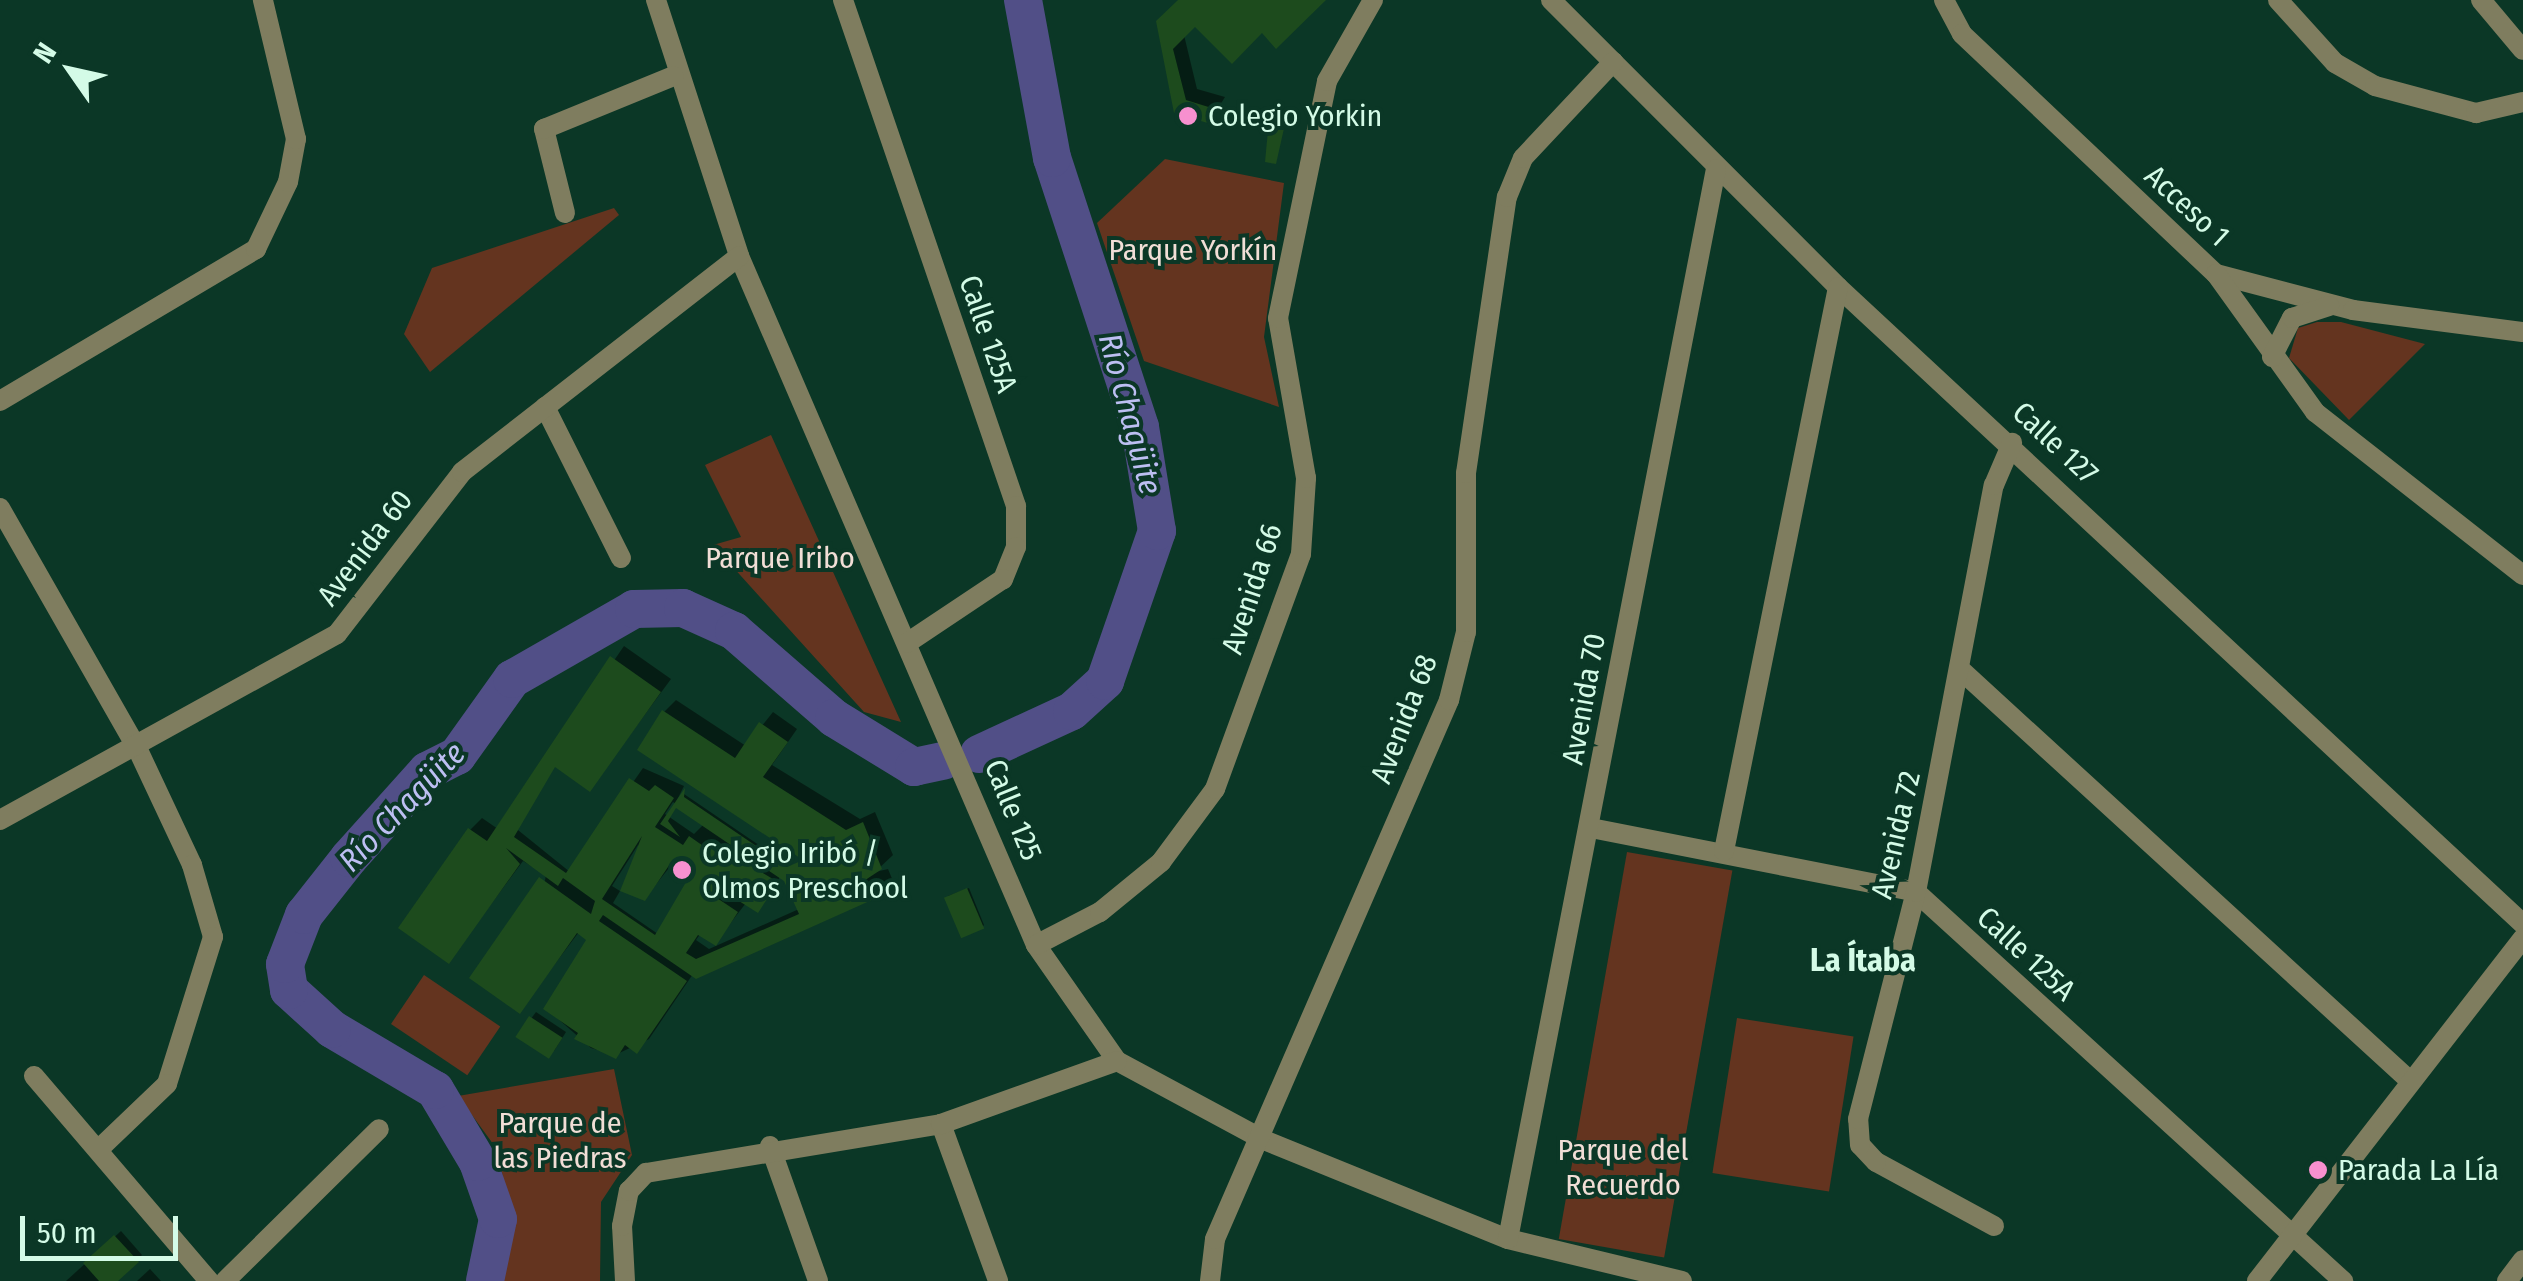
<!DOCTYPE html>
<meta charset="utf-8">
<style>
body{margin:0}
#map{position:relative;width:2523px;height:1281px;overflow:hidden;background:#0b3726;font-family:"Fira Sans Condensed",sans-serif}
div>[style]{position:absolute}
.green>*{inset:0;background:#64341f;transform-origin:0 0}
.shadow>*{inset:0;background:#0007}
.river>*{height:38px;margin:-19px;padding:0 19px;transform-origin:19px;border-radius:19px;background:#514f87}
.building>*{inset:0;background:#1d4b1d;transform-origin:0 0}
.street>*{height:20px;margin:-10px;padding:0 10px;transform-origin:10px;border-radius:10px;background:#7f7d5f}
.dots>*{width:28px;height:28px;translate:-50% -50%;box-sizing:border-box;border:5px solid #0b3726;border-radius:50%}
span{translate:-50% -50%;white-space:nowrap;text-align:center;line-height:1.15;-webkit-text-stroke:8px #0b3726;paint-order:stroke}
.poi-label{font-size:30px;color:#d4fbe7}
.left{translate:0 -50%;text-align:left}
.street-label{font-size:30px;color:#d4fbe7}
.park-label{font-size:30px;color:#f1ded6}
.water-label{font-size:32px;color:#bdbff2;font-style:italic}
.neighbourhood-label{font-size:32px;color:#d4fbe7;font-weight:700}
.north{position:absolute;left:20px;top:20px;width:100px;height:100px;-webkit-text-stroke:8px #0b3726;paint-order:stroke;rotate:304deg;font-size:28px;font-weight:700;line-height:40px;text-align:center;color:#d4fbe7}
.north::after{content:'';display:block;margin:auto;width:35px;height:45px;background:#d4fbe7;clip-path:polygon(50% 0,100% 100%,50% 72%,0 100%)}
.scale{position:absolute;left:20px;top:1216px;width:158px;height:45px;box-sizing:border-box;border:5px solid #d4fbe7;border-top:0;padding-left:12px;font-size:30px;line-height:35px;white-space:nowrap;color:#d4fbe7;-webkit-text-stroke:8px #0b3726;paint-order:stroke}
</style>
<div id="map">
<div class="green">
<div style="clip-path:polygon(1165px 159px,1284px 183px,1264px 337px,1279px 407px,1144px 361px,1097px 223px)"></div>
<div style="clip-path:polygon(614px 208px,619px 215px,430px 372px,404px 334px,432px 268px)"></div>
<div style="clip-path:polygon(2317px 322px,2341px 322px,2425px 344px,2349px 420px,2289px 358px,2298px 328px)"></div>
<div style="clip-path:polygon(771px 435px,901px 722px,864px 712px,713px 545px,741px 537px,705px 465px)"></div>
<div style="left:1627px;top:852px;width:107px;height:393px;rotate:10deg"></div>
<div style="left:424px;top:975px;width:92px;height:59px;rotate:34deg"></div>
<div style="left:1737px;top:1018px;width:118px;height:157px;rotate:9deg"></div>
<div style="clip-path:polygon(614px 1069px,632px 1155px,601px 1202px,600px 1281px,498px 1281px,508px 1214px,499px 1152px,458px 1096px)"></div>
</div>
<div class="shadow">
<div style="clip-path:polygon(1181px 0,1322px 0,1262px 30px,1195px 24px,1184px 35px,1197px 89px,1225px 97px,1210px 121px,1176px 111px,1159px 22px)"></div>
<div style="clip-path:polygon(evenodd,624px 646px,671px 679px,590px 789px,555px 764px,513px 826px,570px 872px,643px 768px,684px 786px,676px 802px,684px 794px,788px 865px,758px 910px,746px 903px,715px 943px,701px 933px,696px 940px,709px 949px,799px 909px,807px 859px,664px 712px,676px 700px,746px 746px,773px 712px,797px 729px,772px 765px,860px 819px,875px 812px,893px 855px,875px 872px,888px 869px,893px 881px,693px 974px,649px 1039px,615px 1055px,591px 1048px,547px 1009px,590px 939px,579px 932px,520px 1010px,546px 875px,523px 861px,449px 961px,470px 830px,482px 818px,498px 829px,624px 646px,673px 802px,692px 815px,704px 824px,694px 834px,665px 814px,673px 802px,624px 646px,638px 845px,645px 898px,673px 863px,692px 877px,658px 934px,613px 903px,620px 891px,612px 886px,638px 845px)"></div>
<div style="clip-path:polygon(969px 888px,984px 925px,982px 927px,948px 896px)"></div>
<div style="clip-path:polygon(536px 1012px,566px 1032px,554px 1051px,518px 1036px)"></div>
<div style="clip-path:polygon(121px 1231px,142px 1255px,114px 1281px,66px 1281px)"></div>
<div style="clip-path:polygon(150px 1269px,161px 1281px,137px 1281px)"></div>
</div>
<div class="river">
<div style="left:979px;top:754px;width:102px;rotate:-24.8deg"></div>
<div style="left:1072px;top:711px;width:45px;rotate:-42.3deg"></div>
<div style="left:1105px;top:681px;width:159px;rotate:-70.9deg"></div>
<div style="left:1157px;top:531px;width:105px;rotate:-99.3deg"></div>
<div style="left:1140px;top:427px;width:283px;rotate:-108.1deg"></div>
<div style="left:1052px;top:158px;width:161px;rotate:-100.4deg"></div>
<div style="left:485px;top:1281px;width:63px;rotate:-78.2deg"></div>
<div style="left:498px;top:1219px;width:60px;rotate:-109.3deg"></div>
<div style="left:478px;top:1162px;width:84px;rotate:-120.8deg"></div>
<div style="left:435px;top:1090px;width:120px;rotate:-149.4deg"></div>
<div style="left:332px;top:1029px;width:58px;rotate:-137.8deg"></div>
<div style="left:289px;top:990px;width:26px;rotate:-99deg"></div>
<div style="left:285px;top:964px;width:53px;rotate:-68.8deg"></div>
<div style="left:304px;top:915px;width:73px;rotate:-51.7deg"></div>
<div style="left:349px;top:858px;width:117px;rotate:-48.1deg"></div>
<div style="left:427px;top:771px;width:34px;rotate:-27deg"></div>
<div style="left:457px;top:756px;width:95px;rotate:-54.5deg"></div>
<div style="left:512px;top:679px;width:141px;rotate:-29.8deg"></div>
<div style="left:634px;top:609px;width:49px;rotate:-1.2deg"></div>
<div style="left:683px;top:608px;width:56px;rotate:24.3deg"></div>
<div style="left:734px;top:631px;width:133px;rotate:41deg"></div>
<div style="left:834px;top:718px;width:94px;rotate:31.5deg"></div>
<div style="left:914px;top:767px;width:30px;rotate:-12deg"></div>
</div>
<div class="building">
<div style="clip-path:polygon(1178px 0,1326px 0,1276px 49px,1262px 33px,1232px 64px,1195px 27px,1173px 49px,1186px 100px,1215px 109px,1211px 124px,1174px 113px,1156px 21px)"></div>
<div style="clip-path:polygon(1269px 120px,1285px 124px,1276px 164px,1265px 162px)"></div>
<div style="clip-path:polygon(evenodd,610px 656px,661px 692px,590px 792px,555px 767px,514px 837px,566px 873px,629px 778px,649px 791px,655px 785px,674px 798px,655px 827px,683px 845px,689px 836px,709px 850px,713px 843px,778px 882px,758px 913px,723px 891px,717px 898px,738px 912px,716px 946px,698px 935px,686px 953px,696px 959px,799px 914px,784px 881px,676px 808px,668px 821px,680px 837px,660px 824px,685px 788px,684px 797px,787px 867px,803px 860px,637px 750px,662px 710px,735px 758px,759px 722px,788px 742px,763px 777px,846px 830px,863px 822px,882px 869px,844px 894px,876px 879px,883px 895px,696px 979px,603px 915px,599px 921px,687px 981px,637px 1054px,625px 1045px,616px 1059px,574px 1039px,578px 1033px,543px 1009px,586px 940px,577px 933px,520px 1014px,469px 978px,539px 877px,591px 914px,595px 901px,563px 878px,558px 886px,506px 848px,520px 864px,449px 964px,398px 928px,468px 828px,487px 841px,610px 656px,642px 836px,620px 891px,645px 901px,670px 864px,689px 877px,655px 935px,602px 899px,642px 836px)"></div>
<div style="left:967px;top:888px;width:44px;height:25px;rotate:67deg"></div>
<div style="left:529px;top:1016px;width:40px;height:25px;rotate:33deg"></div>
<div style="clip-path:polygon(114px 1235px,139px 1262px,118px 1281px,99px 1281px,83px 1263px)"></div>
</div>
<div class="street">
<div style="left:656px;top:0;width:269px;rotate:72deg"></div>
<div style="left:739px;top:256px;width:750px;rotate:66.68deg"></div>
<div style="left:1036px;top:945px;width:141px;rotate:55.1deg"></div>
<div style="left:1117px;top:1061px;width:167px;rotate:28.3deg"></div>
<div style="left:1264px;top:1140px;width:263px;rotate:22.1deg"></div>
<div style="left:1508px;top:1239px;width:179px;rotate:13.6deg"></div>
<div style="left:843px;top:0;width:535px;rotate:71.12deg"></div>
<div style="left:1016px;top:506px;width:41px;rotate:90deg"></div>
<div style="left:1016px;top:547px;width:35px;rotate:112deg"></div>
<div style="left:1003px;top:579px;width:115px;rotate:146.3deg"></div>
<div style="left:1551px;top:0;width:406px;rotate:45deg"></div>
<div style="left:1838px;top:287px;width:935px;rotate:42.92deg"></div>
<div style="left:1944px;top:0;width:38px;rotate:62deg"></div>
<div style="left:1962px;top:34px;width:349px;rotate:43.4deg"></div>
<div style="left:2216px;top:274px;width:142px;rotate:14.7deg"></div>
<div style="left:2353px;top:310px;width:171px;rotate:7.4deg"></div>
<div style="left:2278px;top:0;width:85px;rotate:47.9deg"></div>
<div style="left:2335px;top:63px;width:46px;rotate:29.9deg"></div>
<div style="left:2375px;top:86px;width:105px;rotate:15deg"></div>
<div style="left:2476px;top:113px;width:48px;rotate:-13.2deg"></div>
<div style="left:2481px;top:0;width:65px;rotate:50deg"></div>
<div style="left:565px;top:213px;width:87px;rotate:-104deg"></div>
<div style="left:544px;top:129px;width:140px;rotate:-22.2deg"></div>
<div style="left:2216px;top:274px;width:170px;rotate:54.3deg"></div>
<div style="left:2315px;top:412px;width:264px;rotate:38.1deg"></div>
<div style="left:2272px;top:357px;width:44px;rotate:-62.9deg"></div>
<div style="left:2292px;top:318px;width:39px;rotate:-18deg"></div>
<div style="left:0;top:401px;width:298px;rotate:-30.7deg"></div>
<div style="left:256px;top:249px;width:74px;rotate:-64.5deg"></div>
<div style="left:288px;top:182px;width:44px;rotate:-79.5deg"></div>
<div style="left:296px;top:139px;width:143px;rotate:-103.4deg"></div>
<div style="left:545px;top:407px;width:169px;rotate:63.3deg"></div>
<div style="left:0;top:508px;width:279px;rotate:60.3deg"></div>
<div style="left:138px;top:750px;width:127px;rotate:64.8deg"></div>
<div style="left:192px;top:865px;width:75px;rotate:73.7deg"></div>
<div style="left:213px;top:937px;width:154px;rotate:107.4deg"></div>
<div style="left:167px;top:1084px;width:94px;rotate:136.3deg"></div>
<div style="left:1963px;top:672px;width:604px;rotate:42.45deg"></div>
<div style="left:0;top:820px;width:385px;rotate:-28.9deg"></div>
<div style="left:337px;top:634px;width:205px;rotate:-52.3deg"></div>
<div style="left:462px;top:472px;width:351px;rotate:-37.9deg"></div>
<div style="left:1591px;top:828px;width:331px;rotate:11.1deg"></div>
<div style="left:1916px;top:892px;width:578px;rotate:42.33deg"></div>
<div style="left:1724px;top:851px;width:575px;rotate:-78.57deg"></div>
<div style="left:1036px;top:945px;width:72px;rotate:-27.3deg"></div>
<div style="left:1100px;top:912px;width:79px;rotate:-39.3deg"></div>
<div style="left:1161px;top:862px;width:91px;rotate:-53.5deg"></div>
<div style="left:1215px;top:789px;width:250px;rotate:-69.9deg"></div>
<div style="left:1301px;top:554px;width:76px;rotate:-86.2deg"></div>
<div style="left:1306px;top:478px;width:162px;rotate:-99.9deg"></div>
<div style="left:1278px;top:318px;width:242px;rotate:-78.3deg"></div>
<div style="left:1327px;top:81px;width:93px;rotate:-60.4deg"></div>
<div style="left:34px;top:1076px;width:270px;rotate:49.5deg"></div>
<div style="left:941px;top:1124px;width:167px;rotate:70deg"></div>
<div style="left:770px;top:1146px;width:143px;rotate:70.4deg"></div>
<div style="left:1994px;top:1226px;width:134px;rotate:-151.5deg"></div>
<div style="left:1876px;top:1162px;width:23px;rotate:-133deg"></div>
<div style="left:1860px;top:1145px;width:26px;rotate:-94deg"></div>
<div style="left:1858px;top:1119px;width:234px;rotate:-75.7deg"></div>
<div style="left:1916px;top:892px;width:414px;rotate:-79.2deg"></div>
<div style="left:1994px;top:485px;width:46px;rotate:-66.8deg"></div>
<div style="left:1508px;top:1239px;width:1090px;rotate:-79deg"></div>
<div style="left:225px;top:1281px;width:216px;rotate:-44.6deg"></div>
<div style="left:625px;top:1281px;width:55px;rotate:-93.1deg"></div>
<div style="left:622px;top:1226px;width:36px;rotate:-79deg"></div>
<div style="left:629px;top:1191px;width:25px;rotate:-47deg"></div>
<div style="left:646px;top:1173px;width:299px;rotate:-9.4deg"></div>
<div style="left:941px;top:1124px;width:187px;rotate:-19.7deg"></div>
<div style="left:1210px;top:1281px;width:42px;rotate:-83.2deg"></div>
<div style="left:1215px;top:1239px;width:588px;rotate:-66.53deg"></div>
<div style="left:1449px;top:700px;width:70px;rotate:-76deg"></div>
<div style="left:1466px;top:632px;width:159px;rotate:-90deg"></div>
<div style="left:1466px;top:473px;width:279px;rotate:-81.6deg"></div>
<div style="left:1507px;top:197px;width:42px;rotate:-67.7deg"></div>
<div style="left:1523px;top:158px;width:132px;rotate:-46.8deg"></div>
<div style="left:2257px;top:1281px;width:434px;rotate:-52.2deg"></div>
<div style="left:2507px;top:1281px;width:26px;rotate:-53deg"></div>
</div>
<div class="dots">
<div style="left:1188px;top:116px;background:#f790cf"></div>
<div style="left:682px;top:870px;background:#f790cf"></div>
<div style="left:2318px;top:1170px;background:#f790cf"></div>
</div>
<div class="poi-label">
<span class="left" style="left:1208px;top:116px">Colegio Yorkin</span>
<span class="left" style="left:702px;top:870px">Colegio Iribó /<br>Olmos Preschool</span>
<span class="left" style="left:2338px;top:1170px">Parada La Lía</span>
</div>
<div class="street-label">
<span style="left:2187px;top:206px;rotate:43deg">Acceso 1</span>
<span style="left:988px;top:334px;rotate:71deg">Calle 125A</span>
<span style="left:2055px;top:443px;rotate:43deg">Calle 127</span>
<span style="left:365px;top:548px;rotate:-53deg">Avenida 60</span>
<span style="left:1252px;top:589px;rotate:-72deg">Avenida 66</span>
<span style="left:1584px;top:699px;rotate:-80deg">Avenida 70</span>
<span style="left:1404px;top:719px;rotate:-69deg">Avenida 68</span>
<span style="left:1013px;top:810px;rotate:68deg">Calle 125</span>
<span style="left:1896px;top:835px;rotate:-77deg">Avenida 72</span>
<span style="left:2026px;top:954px;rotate:43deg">Calle 125A</span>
</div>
<div class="park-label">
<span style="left:1193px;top:250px">Parque Yorkín</span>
<span style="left:780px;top:558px">Parque Iribo</span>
<span style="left:560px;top:1140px">Parque de<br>las Piedras</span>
<span style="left:1623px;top:1167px">Parque del<br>Recuerdo</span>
</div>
<div class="water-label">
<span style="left:1130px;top:414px;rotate:75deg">Río Chagüite</span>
<span style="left:402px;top:807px;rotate:-46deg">Río Chagüite</span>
</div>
<div class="neighbourhood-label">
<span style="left:1863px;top:960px">La Ítaba</span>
</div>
<div class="north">N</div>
<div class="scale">50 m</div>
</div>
